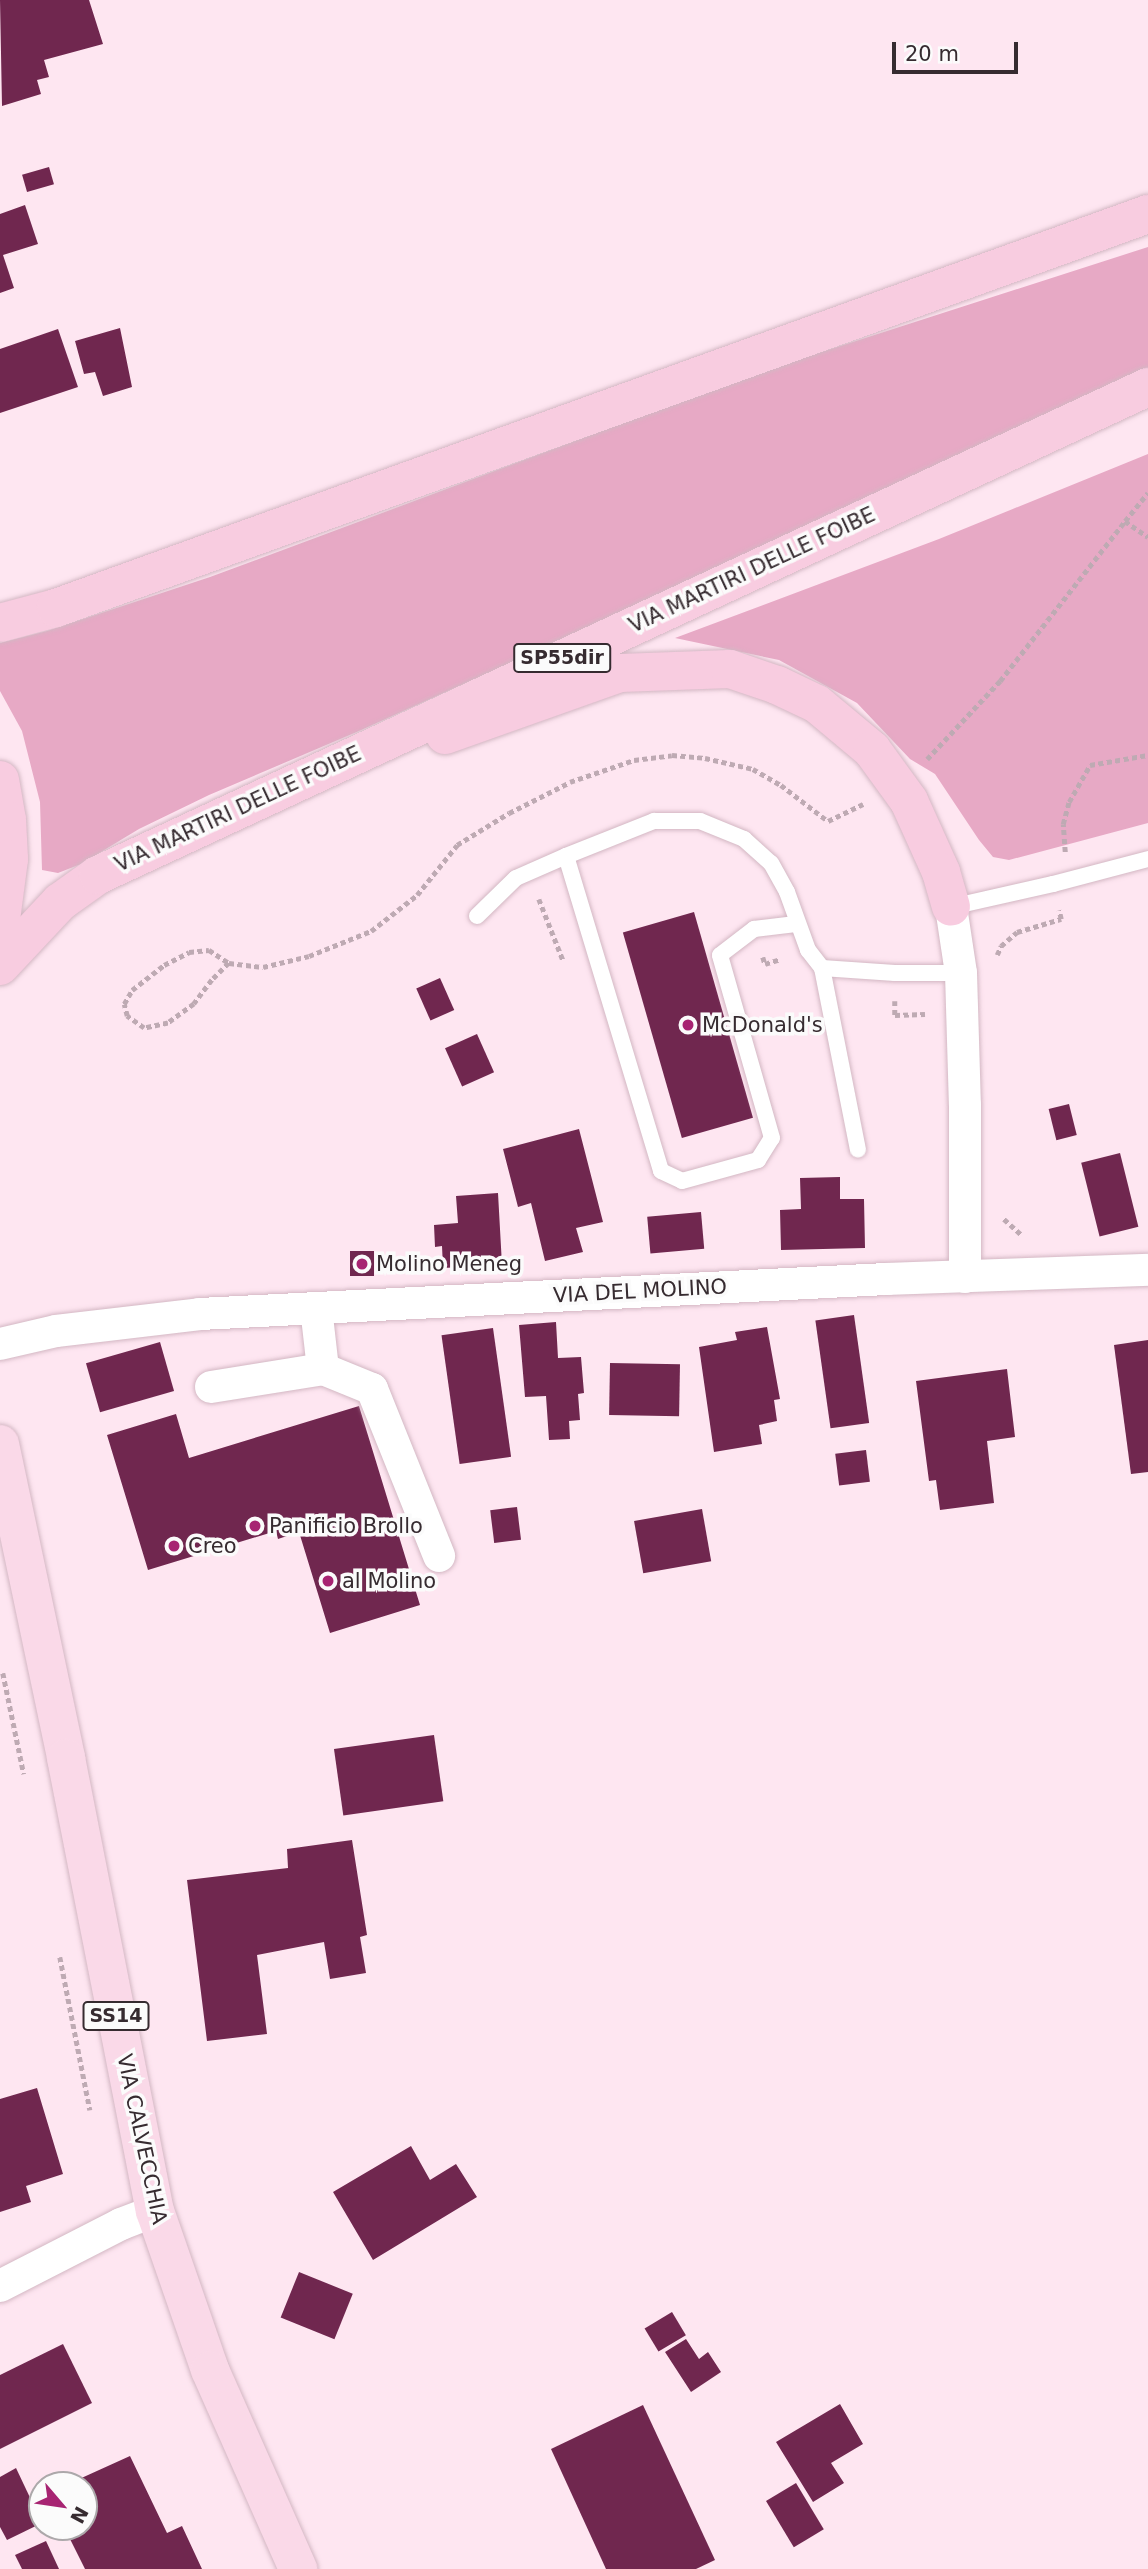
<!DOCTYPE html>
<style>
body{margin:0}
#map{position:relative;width:1148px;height:2569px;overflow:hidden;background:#fee6f1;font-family:"DejaVu Sans",sans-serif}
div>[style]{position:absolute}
.green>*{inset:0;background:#e7a9c5}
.building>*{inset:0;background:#70274f;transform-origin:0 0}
.path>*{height:4.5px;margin-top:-2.25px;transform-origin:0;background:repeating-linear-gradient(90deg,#beaab3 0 5px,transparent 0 8.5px)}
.roads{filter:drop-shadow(0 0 2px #d3b7c3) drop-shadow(0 0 2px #d3b7c3)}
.service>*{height:16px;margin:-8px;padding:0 8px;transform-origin:8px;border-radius:8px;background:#fff}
.minor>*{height:32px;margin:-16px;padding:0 16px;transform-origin:16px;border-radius:16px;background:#fff}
.primary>*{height:38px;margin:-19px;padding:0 19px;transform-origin:19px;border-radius:19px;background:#fad9e8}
.trunk>*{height:38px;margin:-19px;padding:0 19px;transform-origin:19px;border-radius:19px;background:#f8cce0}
.dots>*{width:19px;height:19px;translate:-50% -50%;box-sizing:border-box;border:4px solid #fbfbfb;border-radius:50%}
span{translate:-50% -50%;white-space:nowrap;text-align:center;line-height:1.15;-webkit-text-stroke:7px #fbfbfb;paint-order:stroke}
.shield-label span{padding:2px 5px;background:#fbfbfb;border:2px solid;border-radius:5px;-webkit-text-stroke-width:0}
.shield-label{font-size:19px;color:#362b30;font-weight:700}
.street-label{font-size:21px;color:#362b30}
.poi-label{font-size:21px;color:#362b30}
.left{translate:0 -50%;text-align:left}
.north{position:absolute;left:28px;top:2471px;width:70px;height:70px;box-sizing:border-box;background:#fbfbfb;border:2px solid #aca8aa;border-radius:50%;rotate:119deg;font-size:19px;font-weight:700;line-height:28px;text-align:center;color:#362b30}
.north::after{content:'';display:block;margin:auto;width:24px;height:32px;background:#a72472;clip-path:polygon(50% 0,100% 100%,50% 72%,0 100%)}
.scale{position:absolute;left:892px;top:42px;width:126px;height:32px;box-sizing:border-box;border:4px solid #362b30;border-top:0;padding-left:9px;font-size:21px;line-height:24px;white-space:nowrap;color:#362b30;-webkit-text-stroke:5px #fbfbfb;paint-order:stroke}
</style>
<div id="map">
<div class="green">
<div style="clip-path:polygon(1148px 247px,1148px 368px,772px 545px,359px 731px,209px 795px,139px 829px,81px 864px,58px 873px,42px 870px,40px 802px,22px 731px,0 691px,0 643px,47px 631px,210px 577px,769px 369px)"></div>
<div style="clip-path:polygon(1148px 454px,1148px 823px,1009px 860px,993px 857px,979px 840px,935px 774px,910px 759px,857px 703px,779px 660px,675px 638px,939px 539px)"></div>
</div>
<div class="building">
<div style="clip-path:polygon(0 0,89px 0,103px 44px,44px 60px,49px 77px,37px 80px,41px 94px,2px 106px)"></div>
<div style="left:49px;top:167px;width:18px;height:28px;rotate:74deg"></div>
<div style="clip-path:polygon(25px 205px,38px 244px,3px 255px,14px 288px,0 293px,0 214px)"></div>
<div style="clip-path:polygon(120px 328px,132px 387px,103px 396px,95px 372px,84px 374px,75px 341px)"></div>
<div style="clip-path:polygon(58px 329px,78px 387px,0 413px,0 349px)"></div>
<div style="left:694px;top:912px;width:214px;height:74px;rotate:74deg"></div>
<div style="left:440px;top:978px;width:35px;height:26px;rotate:66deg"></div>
<div style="left:477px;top:1034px;width:42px;height:35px;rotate:66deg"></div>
<div style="left:1069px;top:1104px;width:32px;height:21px;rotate:76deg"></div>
<div style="clip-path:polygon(579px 1129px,603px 1222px,576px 1228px,583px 1252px,545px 1261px,531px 1203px,518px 1207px,503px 1149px)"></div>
<div style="left:1120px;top:1153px;width:76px;height:40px;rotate:76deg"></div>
<div style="clip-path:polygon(840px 1177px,840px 1199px,864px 1199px,865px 1248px,781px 1250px,780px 1210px,801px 1209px,800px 1178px)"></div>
<div style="clip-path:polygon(498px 1193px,502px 1265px,443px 1268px,442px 1246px,435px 1247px,434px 1225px,458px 1223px,456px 1196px)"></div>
<div style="left:701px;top:1212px;width:37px;height:54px;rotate:85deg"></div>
<div style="left:374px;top:1251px;width:25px;height:24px;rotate:90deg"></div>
<div style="left:854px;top:1315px;width:109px;height:39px;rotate:82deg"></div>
<div style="clip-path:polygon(556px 1322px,558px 1358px,581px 1357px,584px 1393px,578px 1394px,580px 1420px,569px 1421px,570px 1439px,549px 1440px,546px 1396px,525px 1397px,519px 1325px)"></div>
<div style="clip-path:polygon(767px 1327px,780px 1399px,774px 1400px,777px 1421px,759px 1425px,762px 1444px,714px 1452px,699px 1347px,737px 1340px,735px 1332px)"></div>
<div style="left:493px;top:1328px;width:130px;height:52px;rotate:82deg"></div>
<div style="clip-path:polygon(1148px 1340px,1148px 1472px,1131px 1474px,1114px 1345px)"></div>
<div style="left:160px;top:1342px;width:51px;height:77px;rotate:74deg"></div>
<div style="left:610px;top:1363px;width:70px;height:52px;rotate:1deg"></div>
<div style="clip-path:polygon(1007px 1369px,1015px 1437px,987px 1441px,994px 1503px,940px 1510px,936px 1480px,929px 1481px,916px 1381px)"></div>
<div style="clip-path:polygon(359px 1406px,420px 1605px,330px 1633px,299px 1532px,278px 1539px,276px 1531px,148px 1570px,107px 1435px,176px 1414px,189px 1458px)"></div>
<div style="left:866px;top:1450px;width:32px;height:31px;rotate:83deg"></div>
<div style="left:517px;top:1507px;width:33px;height:27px;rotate:83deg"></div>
<div style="left:702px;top:1509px;width:53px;height:69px;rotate:80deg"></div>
<div style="left:434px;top:1735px;width:67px;height:101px;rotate:82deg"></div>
<div style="clip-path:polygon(352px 1840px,367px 1935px,360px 1937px,366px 1973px,330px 1979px,324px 1942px,257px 1955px,267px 2034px,207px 2041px,187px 1880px,288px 1868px,287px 1849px)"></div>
<div style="clip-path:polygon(37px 2088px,63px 2174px,26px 2186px,31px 2202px,0 2212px,0 2099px)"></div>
<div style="clip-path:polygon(411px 2146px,430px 2180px,456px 2164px,477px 2197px,373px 2260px,333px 2192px)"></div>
<div style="left:299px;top:2272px;width:58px;height:49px;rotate:22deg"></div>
<div style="left:672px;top:2312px;width:27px;height:32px;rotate:59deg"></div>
<div style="clip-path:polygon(686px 2339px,699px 2359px,708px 2352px,721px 2372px,691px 2392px,665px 2352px)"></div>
<div style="clip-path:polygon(63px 2344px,92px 2403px,0 2449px,0 2375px)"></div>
<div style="clip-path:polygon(840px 2404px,863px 2444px,831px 2463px,844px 2483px,813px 2502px,776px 2442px)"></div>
<div style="clip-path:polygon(643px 2405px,715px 2560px,696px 2569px,606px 2569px,551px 2449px)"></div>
<div style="clip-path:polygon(130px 2456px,167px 2533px,182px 2526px,202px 2569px,85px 2569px,64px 2527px,84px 2527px,84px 2485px,66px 2485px)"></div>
<div style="clip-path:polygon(16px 2468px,42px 2523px,7px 2540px,0 2527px,0 2477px)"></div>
<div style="left:796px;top:2483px;width:54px;height:35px;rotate:59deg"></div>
<div style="clip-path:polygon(46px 2541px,59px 2569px,22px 2569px,15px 2555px)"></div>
</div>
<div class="path">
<div style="left:1125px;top:521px;width:36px;rotate:-51deg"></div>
<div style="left:927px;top:759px;width:107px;rotate:-46.9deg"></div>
<div style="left:1000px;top:681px;width:203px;rotate:-52deg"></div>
<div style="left:1125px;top:521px;width:28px;rotate:35deg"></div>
<div style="left:1065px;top:852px;width:28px;rotate:-94deg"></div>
<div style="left:1063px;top:824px;width:23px;rotate:-75deg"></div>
<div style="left:1069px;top:802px;width:43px;rotate:-60.4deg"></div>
<div style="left:1090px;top:765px;width:59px;rotate:-9.8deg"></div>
<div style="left:539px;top:899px;width:66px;rotate:68.5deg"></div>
<div style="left:997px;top:955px;width:10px;rotate:-66deg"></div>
<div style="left:1001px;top:946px;width:21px;rotate:-41deg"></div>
<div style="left:1017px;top:932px;width:46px;rotate:-16.5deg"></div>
<div style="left:1061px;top:919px;width:9px;rotate:-103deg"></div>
<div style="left:763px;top:957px;width:7px;rotate:74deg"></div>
<div style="left:765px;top:964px;width:16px;rotate:-18deg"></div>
<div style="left:229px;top:963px;width:24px;rotate:135deg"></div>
<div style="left:212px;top:980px;width:30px;rotate:127deg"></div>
<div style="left:194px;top:1004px;width:32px;rotate:144deg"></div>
<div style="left:168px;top:1023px;width:25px;rotate:168deg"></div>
<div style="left:144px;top:1028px;width:21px;rotate:-145deg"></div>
<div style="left:127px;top:1016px;width:12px;rotate:-104deg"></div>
<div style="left:124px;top:1004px;width:16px;rotate:-60deg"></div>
<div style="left:132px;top:990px;width:41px;rotate:-38deg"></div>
<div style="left:164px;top:965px;width:28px;rotate:-27deg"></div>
<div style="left:189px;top:952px;width:20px;rotate:-6deg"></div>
<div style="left:209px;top:950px;width:24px;rotate:33deg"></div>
<div style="left:229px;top:963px;width:34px;rotate:7deg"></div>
<div style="left:263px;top:967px;width:47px;rotate:-13.4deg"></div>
<div style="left:309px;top:956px;width:67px;rotate:-22deg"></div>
<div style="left:371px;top:931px;width:58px;rotate:-38deg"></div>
<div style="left:417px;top:895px;width:64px;rotate:-51.3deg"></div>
<div style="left:457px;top:845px;width:61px;rotate:-31.6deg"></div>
<div style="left:509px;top:813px;width:68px;rotate:-26.9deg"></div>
<div style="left:570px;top:782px;width:68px;rotate:-19deg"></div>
<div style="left:634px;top:760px;width:38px;rotate:-7deg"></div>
<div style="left:672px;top:755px;width:33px;rotate:5deg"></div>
<div style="left:705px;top:758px;width:49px;rotate:12.9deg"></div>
<div style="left:753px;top:769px;width:32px;rotate:30deg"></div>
<div style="left:781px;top:785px;width:59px;rotate:37.5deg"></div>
<div style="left:828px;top:821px;width:39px;rotate:-26deg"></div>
<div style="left:895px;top:1001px;width:14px;rotate:90deg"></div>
<div style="left:895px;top:1015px;width:30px;rotate:-2deg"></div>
<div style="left:1004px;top:1219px;width:25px;rotate:42deg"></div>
<div style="left:3px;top:1673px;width:103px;rotate:78.3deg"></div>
<div style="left:60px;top:1957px;width:156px;rotate:78.9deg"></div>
</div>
<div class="roads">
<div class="service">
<div style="left:566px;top:856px;width:329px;rotate:73.2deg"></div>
<div style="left:661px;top:1171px;width:23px;rotate:25deg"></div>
<div style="left:682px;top:1181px;width:79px;rotate:-15.4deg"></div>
<div style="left:758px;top:1160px;width:26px;rotate:-58deg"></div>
<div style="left:772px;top:1138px;width:190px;rotate:-105.9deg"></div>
<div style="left:720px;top:955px;width:43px;rotate:-37.4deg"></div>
<div style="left:754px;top:929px;width:42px;rotate:-6.8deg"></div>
<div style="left:951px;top:907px;width:105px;rotate:-12.7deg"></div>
<div style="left:1053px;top:884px;width:98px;rotate:-14.7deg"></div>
<div style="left:477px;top:916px;width:54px;rotate:-44.3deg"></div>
<div style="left:516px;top:878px;width:55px;rotate:-23.7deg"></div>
<div style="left:566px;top:856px;width:95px;rotate:-21.7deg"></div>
<div style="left:654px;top:821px;width:46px"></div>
<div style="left:700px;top:821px;width:48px;rotate:22.2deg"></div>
<div style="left:744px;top:839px;width:36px;rotate:42deg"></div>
<div style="left:771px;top:863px;width:33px;rotate:61deg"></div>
<div style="left:787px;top:892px;width:62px;rotate:70.1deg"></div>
<div style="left:808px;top:950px;width:23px;rotate:52deg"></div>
<div style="left:822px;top:968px;width:73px;rotate:3.9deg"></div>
<div style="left:895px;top:973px;width:66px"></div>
<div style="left:822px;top:968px;width:185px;rotate:78.8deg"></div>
</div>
<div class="minor">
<div style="left:951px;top:907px;width:67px;rotate:81.4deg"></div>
<div style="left:961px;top:973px;width:132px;rotate:88.3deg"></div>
<div style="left:965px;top:1105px;width:172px;rotate:90deg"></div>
<div style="left:0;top:1344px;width:57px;rotate:-13.1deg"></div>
<div style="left:56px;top:1331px;width:145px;rotate:-6.7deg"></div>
<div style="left:200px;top:1314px;width:688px;rotate:-2.92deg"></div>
<div style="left:887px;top:1279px;width:261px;rotate:-2deg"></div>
<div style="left:323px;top:1369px;width:53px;rotate:22.2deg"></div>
<div style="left:372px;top:1389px;width:180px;rotate:68.1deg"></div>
<div style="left:211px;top:1387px;width:113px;rotate:-9.1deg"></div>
<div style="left:323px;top:1369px;width:61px;rotate:-96.5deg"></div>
<div style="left:0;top:2286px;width:136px;rotate:-27.1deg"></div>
<div style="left:121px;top:2224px;width:36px;rotate:-21deg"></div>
</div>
<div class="primary">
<div style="left:0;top:1444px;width:321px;rotate:78.1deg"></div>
<div style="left:66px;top:1758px;width:462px;rotate:78.9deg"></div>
<div style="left:155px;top:2211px;width:168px;rotate:70.9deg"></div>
<div style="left:210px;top:2370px;width:218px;rotate:66.1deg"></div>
</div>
<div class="trunk">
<div style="left:0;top:623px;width:58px;rotate:-15deg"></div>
<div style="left:56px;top:608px;width:1161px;rotate:-19.84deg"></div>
<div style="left:445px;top:735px;width:186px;rotate:-19.5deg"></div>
<div style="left:620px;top:673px;width:110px;rotate:-2.1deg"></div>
<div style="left:730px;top:669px;width:50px;rotate:18.8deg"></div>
<div style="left:777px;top:685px;width:44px;rotate:25.4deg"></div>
<div style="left:817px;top:704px;width:72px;rotate:39.9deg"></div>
<div style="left:872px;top:750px;width:63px;rotate:54deg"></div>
<div style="left:909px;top:801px;width:78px;rotate:65.7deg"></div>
<div style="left:941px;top:872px;width:36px;rotate:74deg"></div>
<div style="left:0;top:780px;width:41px;rotate:80.1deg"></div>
<div style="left:7px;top:820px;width:39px;rotate:87deg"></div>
<div style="left:9px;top:859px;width:69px;rotate:97.5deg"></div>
<div style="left:0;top:966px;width:88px;rotate:-46.8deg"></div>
<div style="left:60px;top:902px;width:47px;rotate:-35.4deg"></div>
<div style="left:98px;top:875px;width:1158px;rotate:-24.93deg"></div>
</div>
</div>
<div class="dots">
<div style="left:688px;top:1025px;background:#a72472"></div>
<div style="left:362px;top:1264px;background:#a72472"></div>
<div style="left:255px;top:1526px;background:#a72472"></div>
<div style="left:174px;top:1546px;background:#a72472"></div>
<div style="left:328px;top:1581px;background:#a72472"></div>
</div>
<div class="shield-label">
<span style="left:562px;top:658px">SP55dir</span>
<span style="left:116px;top:2016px">SS14</span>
</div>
<div class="street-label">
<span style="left:752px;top:570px;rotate:-25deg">VIA MARTIRI DELLE FOIBE</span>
<span style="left:238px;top:809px;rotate:-25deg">VIA MARTIRI DELLE FOIBE</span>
<span style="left:640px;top:1291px;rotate:-3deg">VIA DEL MOLINO</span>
<span style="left:142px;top:2139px;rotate:78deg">VIA CALVECCHIA</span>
</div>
<div class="poi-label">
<span class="left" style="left:702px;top:1025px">McDonald's</span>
<span class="left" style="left:376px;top:1264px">Molino Meneg</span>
<span class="left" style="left:269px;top:1526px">Panificio Brollo</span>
<span class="left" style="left:188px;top:1546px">Creo</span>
<span class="left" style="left:342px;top:1581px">al Molino</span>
</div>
<div class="north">N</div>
<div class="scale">20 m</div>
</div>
